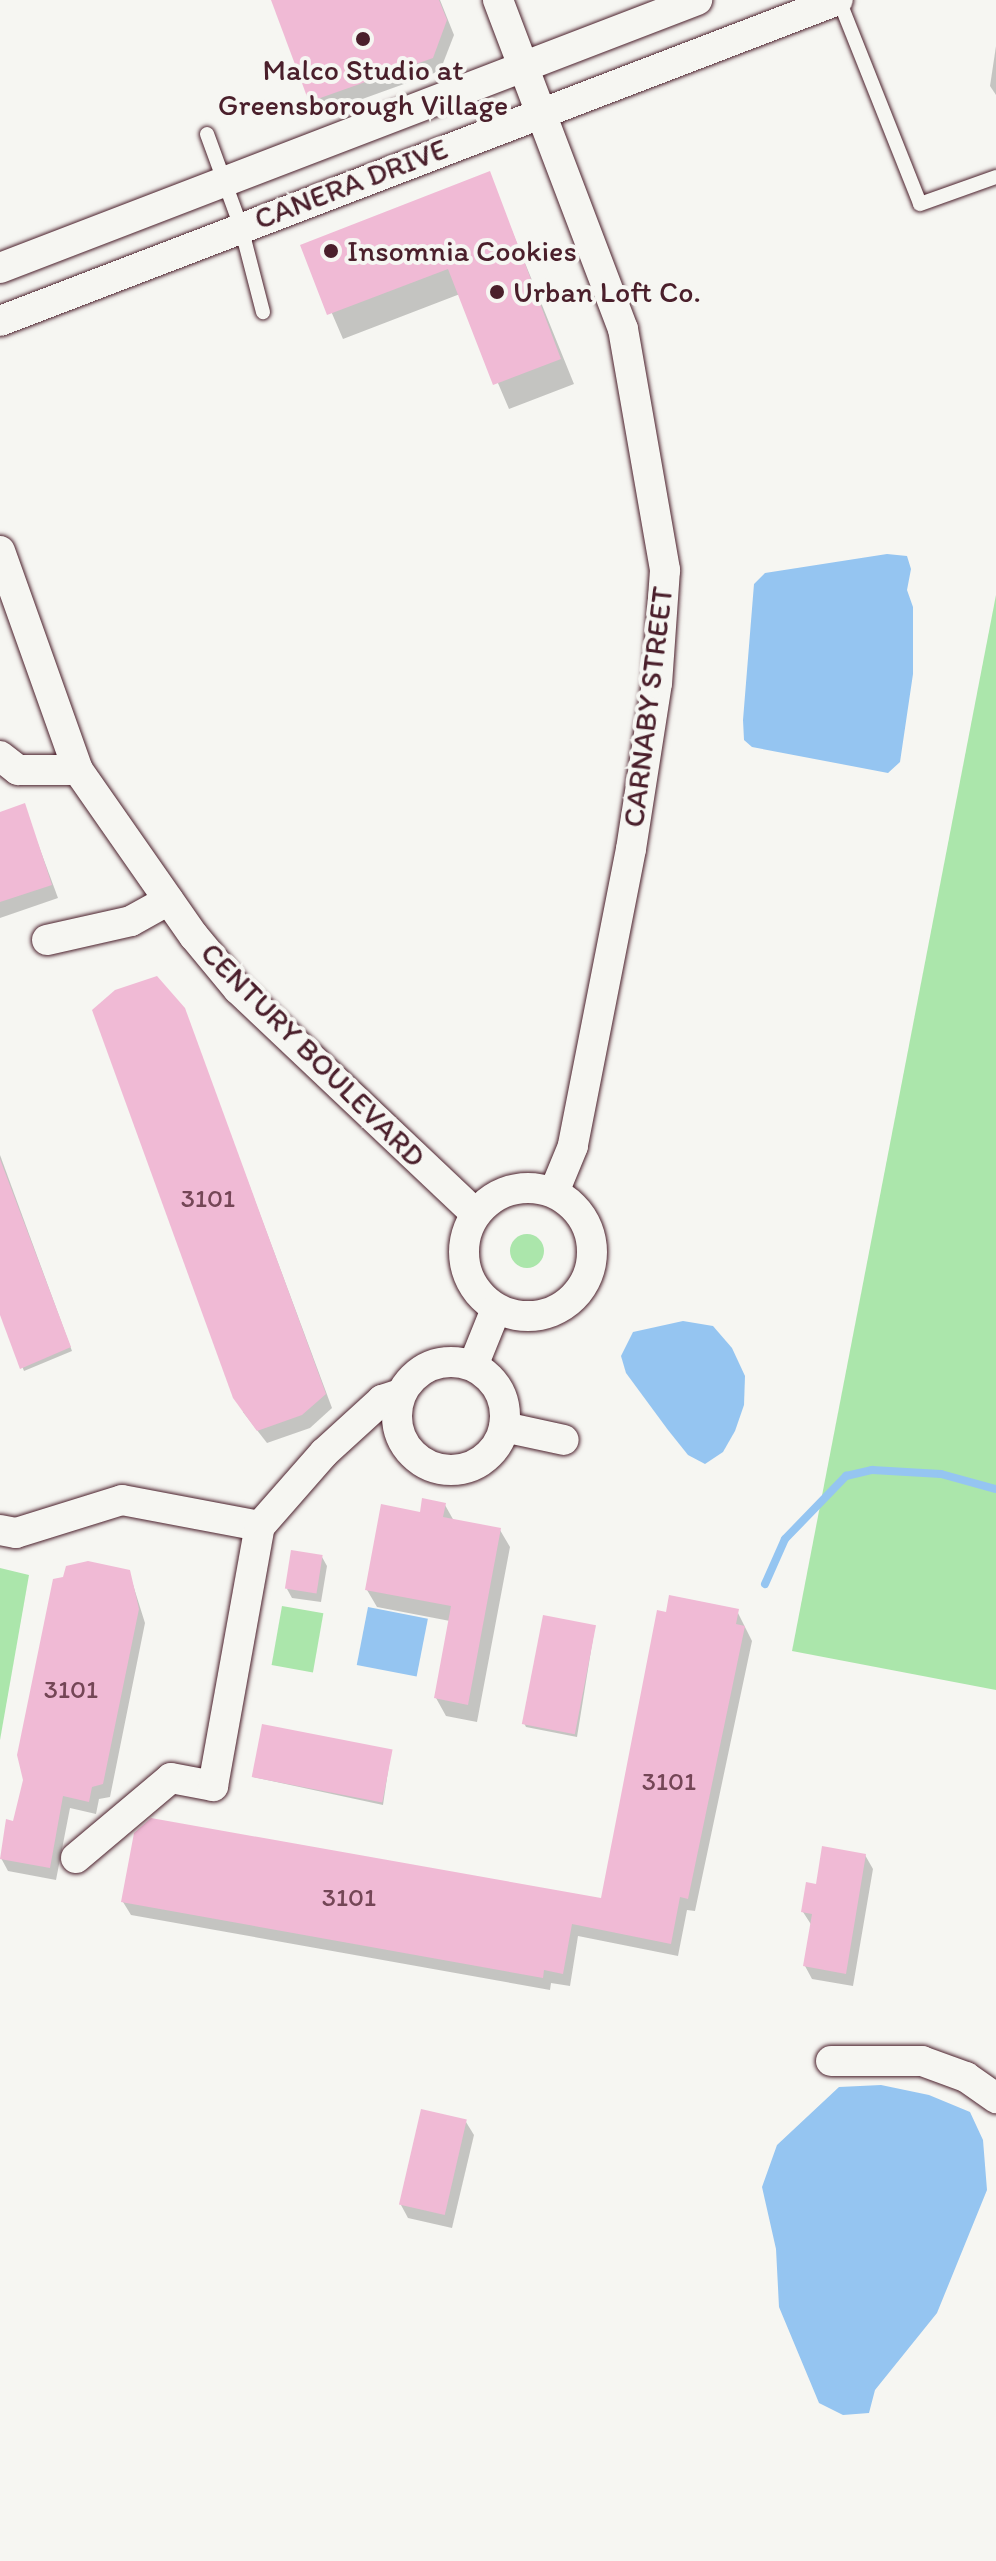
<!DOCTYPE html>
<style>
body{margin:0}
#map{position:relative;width:996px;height:2561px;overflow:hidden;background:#f6f6f2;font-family:Itim,sans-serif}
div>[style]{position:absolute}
.green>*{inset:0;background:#abe6ab;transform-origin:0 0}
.round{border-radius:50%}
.water>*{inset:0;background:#95c5f1;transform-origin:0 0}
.shadow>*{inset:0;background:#0003}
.stream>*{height:8px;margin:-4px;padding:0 4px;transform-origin:4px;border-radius:4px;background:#95c5f1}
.building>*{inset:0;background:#f0bad5;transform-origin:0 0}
.roads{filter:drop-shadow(0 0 2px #4a1f2b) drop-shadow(0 0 2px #4a1f2b)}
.service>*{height:14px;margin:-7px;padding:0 7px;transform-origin:7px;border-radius:7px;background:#f6f6f2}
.minor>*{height:30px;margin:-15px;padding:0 15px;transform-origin:15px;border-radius:15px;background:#f6f6f2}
.minor>.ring{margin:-15px;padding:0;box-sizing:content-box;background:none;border:30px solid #f6f6f2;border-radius:50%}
.dots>*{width:22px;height:22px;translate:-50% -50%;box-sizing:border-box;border:4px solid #f6f6f2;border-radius:50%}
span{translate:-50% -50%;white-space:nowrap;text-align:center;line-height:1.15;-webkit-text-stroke:8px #f6f6f2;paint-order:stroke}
.number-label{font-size:26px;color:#744656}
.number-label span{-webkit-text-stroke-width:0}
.poi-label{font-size:30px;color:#4a1f2b}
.left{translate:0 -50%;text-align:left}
.street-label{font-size:30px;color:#4a1f2b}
</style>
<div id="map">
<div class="green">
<div style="clip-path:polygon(996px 595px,996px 1690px,792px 1651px)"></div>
<div class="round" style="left:510px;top:1234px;width:34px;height:34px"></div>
<div style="clip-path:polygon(0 1568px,29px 1575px,0 1740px)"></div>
<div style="left:282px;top:1606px;width:42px;height:60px;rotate:10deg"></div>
</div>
<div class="water">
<div style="clip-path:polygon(887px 554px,907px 556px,911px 569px,907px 590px,913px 607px,913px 674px,900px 762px,888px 773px,752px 747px,744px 740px,743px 720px,754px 584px,765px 573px)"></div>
<div style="clip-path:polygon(683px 1321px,713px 1326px,732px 1348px,745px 1376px,744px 1405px,735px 1431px,723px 1452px,705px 1464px,688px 1455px,668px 1430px,626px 1373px,621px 1356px,633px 1332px)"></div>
<div style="left:368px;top:1607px;width:61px;height:59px;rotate:11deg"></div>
<div style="clip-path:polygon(881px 2085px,929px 2095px,970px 2112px,983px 2140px,987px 2190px,937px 2313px,875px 2390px,869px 2413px,843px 2415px,819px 2403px,779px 2307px,776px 2249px,762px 2187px,777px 2145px,839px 2087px)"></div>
</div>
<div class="shadow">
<div style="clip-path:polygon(273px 0,440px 0,454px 35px,440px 71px,318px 115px)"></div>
<div style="clip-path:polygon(996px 46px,996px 95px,990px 86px)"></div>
<div style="clip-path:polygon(489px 174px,574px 384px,509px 409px,460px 294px,343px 339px,303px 246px)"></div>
<div style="clip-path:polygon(24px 806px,58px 898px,0 918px,0 815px)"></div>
<div style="clip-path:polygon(184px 1010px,332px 1408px,310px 1428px,267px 1443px,243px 1412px)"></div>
<div style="clip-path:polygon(0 1155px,72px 1351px,24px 1371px,0 1310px)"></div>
<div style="clip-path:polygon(445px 1505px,454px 1521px,500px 1530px,510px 1547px,477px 1722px,446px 1716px,436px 1698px,450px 1621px,377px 1607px,367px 1590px,422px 1514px)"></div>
<div style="clip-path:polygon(322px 1557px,327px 1566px,321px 1602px,292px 1598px,287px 1589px)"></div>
<div style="clip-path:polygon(129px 1572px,145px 1623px,110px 1797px,99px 1799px,96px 1814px,70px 1808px,56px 1880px,8px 1871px,1px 1858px,15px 1823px)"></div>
<div style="clip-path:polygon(737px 1611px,752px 1641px,695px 1911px,687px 1910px,678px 1956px,578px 1936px,570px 1986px,551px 1983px,550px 1990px,131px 1915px,123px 1902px,603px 1901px)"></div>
<div style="clip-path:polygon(595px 1626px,577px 1737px,526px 1727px,524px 1723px)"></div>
<div style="clip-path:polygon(391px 1751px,383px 1805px,253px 1777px)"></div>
<div style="clip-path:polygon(865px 1855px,873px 1869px,853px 1986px,812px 1979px,805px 1966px,812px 1926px,803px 1912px,817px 1886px)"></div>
<div style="clip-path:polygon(466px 2122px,474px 2135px,452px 2228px,408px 2218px,401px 2205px)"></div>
</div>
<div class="stream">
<div style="left:765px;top:1584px;width:49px;rotate:-66deg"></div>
<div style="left:785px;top:1539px;width:88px;rotate:-45.9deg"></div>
<div style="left:846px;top:1476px;width:27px;rotate:-13deg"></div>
<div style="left:872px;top:1470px;width:69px;rotate:3.3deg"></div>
<div style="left:941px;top:1474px;width:57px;rotate:15.3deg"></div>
</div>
<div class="building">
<div style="clip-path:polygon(271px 0,439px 0,447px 20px,433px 58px,309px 102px)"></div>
<div style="clip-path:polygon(490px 171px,561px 359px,493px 385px,448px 269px,327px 315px,300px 245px)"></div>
<div style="clip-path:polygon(25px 803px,52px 885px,0 902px,0 812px)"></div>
<div style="clip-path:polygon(157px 976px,185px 1008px,326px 1394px,302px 1415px,257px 1431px,233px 1398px,92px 1010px,115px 990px)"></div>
<div style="clip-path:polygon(0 1159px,71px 1347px,20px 1369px,0 1315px)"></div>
<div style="clip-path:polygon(422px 1498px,446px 1503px,443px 1517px,501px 1528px,468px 1705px,434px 1698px,451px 1606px,365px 1590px,381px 1504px,420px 1512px)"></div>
<div style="left:291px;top:1550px;width:32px;height:39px;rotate:9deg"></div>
<div style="clip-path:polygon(88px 1561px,130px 1570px,139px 1609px,103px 1784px,92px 1787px,89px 1802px,63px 1796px,50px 1868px,0 1859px,6px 1819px,13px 1821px,23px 1780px,17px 1755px,53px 1579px,63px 1577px,66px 1566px)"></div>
<div style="clip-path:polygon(669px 1595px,739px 1609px,736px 1624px,745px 1626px,688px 1899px,680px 1897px,671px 1944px,572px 1924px,563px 1974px,544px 1970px,543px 1978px,121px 1902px,134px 1833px,151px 1818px,601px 1898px,657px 1610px,666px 1612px)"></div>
<div style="left:543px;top:1615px;width:54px;height:111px;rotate:11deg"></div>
<div style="left:262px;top:1724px;width:133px;height:54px;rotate:11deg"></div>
<div style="clip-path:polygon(822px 1846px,866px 1854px,846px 1974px,803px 1966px,812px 1914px,801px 1912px,806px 1882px,816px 1884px)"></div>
<div style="left:421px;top:2109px;width:47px;height:98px;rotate:13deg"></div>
</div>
<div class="roads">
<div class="service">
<div style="left:839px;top:0;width:219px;rotate:68.3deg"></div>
<div style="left:920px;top:204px;width:81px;rotate:-19.6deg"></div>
<div style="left:207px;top:134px;width:99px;rotate:69.9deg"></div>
<div style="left:241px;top:227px;width:88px;rotate:75.5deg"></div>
</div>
<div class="minor">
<div style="left:498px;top:0;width:352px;rotate:69.2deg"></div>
<div style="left:623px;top:329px;width:245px;rotate:80.1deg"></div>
<div style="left:665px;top:570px;width:113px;rotate:94deg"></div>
<div style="left:657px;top:683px;width:168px;rotate:98.9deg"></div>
<div style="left:631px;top:849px;width:303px;rotate:101.1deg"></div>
<div style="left:573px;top:1146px;width:50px;rotate:112.4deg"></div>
<div style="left:0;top:268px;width:747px;rotate:-21.03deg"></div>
<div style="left:0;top:321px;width:897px;rotate:-20.96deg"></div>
<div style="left:0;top:551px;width:232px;rotate:70.4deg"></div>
<div style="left:78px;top:770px;width:203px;rotate:55.1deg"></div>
<div style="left:194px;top:936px;width:69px;rotate:50.3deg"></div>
<div style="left:238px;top:989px;width:326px;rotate:43.4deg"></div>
<div style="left:0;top:756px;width:23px;rotate:38deg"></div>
<div style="left:18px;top:770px;width:60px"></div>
<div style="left:47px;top:940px;width:86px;rotate:-12.7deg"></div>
<div style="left:131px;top:921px;width:43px;rotate:-28.9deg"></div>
<div class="ring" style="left:464px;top:1188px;width:98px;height:98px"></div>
<div class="ring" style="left:397px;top:1362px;width:78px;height:78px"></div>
<div style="left:473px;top:1366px;width:61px;rotate:-68deg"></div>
<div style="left:504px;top:1427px;width:61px;rotate:12.2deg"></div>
<div style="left:0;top:1530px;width:16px;rotate:11deg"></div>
<div style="left:16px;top:1533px;width:111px;rotate:-17.3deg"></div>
<div style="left:122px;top:1500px;width:140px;rotate:10.7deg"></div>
<div style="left:76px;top:1858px;width:124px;rotate:-40.1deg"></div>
<div style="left:171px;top:1778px;width:43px;rotate:10.8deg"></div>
<div style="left:213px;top:1786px;width:264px;rotate:-79.8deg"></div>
<div style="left:260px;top:1526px;width:97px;rotate:-48.8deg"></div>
<div style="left:324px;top:1453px;width:79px;rotate:-42.4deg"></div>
<div style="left:382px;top:1400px;width:20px;rotate:-18deg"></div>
<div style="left:831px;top:2061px;width:91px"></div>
<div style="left:922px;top:2061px;width:47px;rotate:20deg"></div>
<div style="left:966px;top:2077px;width:37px;rotate:35deg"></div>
</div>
</div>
<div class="dots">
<div style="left:363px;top:39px;background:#4a1f2b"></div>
<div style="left:331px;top:251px;background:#4a1f2b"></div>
<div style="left:497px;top:292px;background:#4a1f2b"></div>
</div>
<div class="number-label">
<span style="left:208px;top:1199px">3101</span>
<span style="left:71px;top:1690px">3101</span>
<span style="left:669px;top:1782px">3101</span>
<span style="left:349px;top:1898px">3101</span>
</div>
<div class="poi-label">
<span style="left:363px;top:87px">Malco Studio at<br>Greensborough Village</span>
<span class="left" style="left:347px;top:251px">Insomnia Cookies</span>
<span class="left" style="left:513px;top:292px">Urban Loft Co.</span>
</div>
<div class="street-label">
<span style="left:351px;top:184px;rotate:-21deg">CANERA DRIVE</span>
<span style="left:648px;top:707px;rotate:-83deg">CARNABY STREET</span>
<span style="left:313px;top:1055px;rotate:45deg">CENTURY BOULEVARD</span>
</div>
</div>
